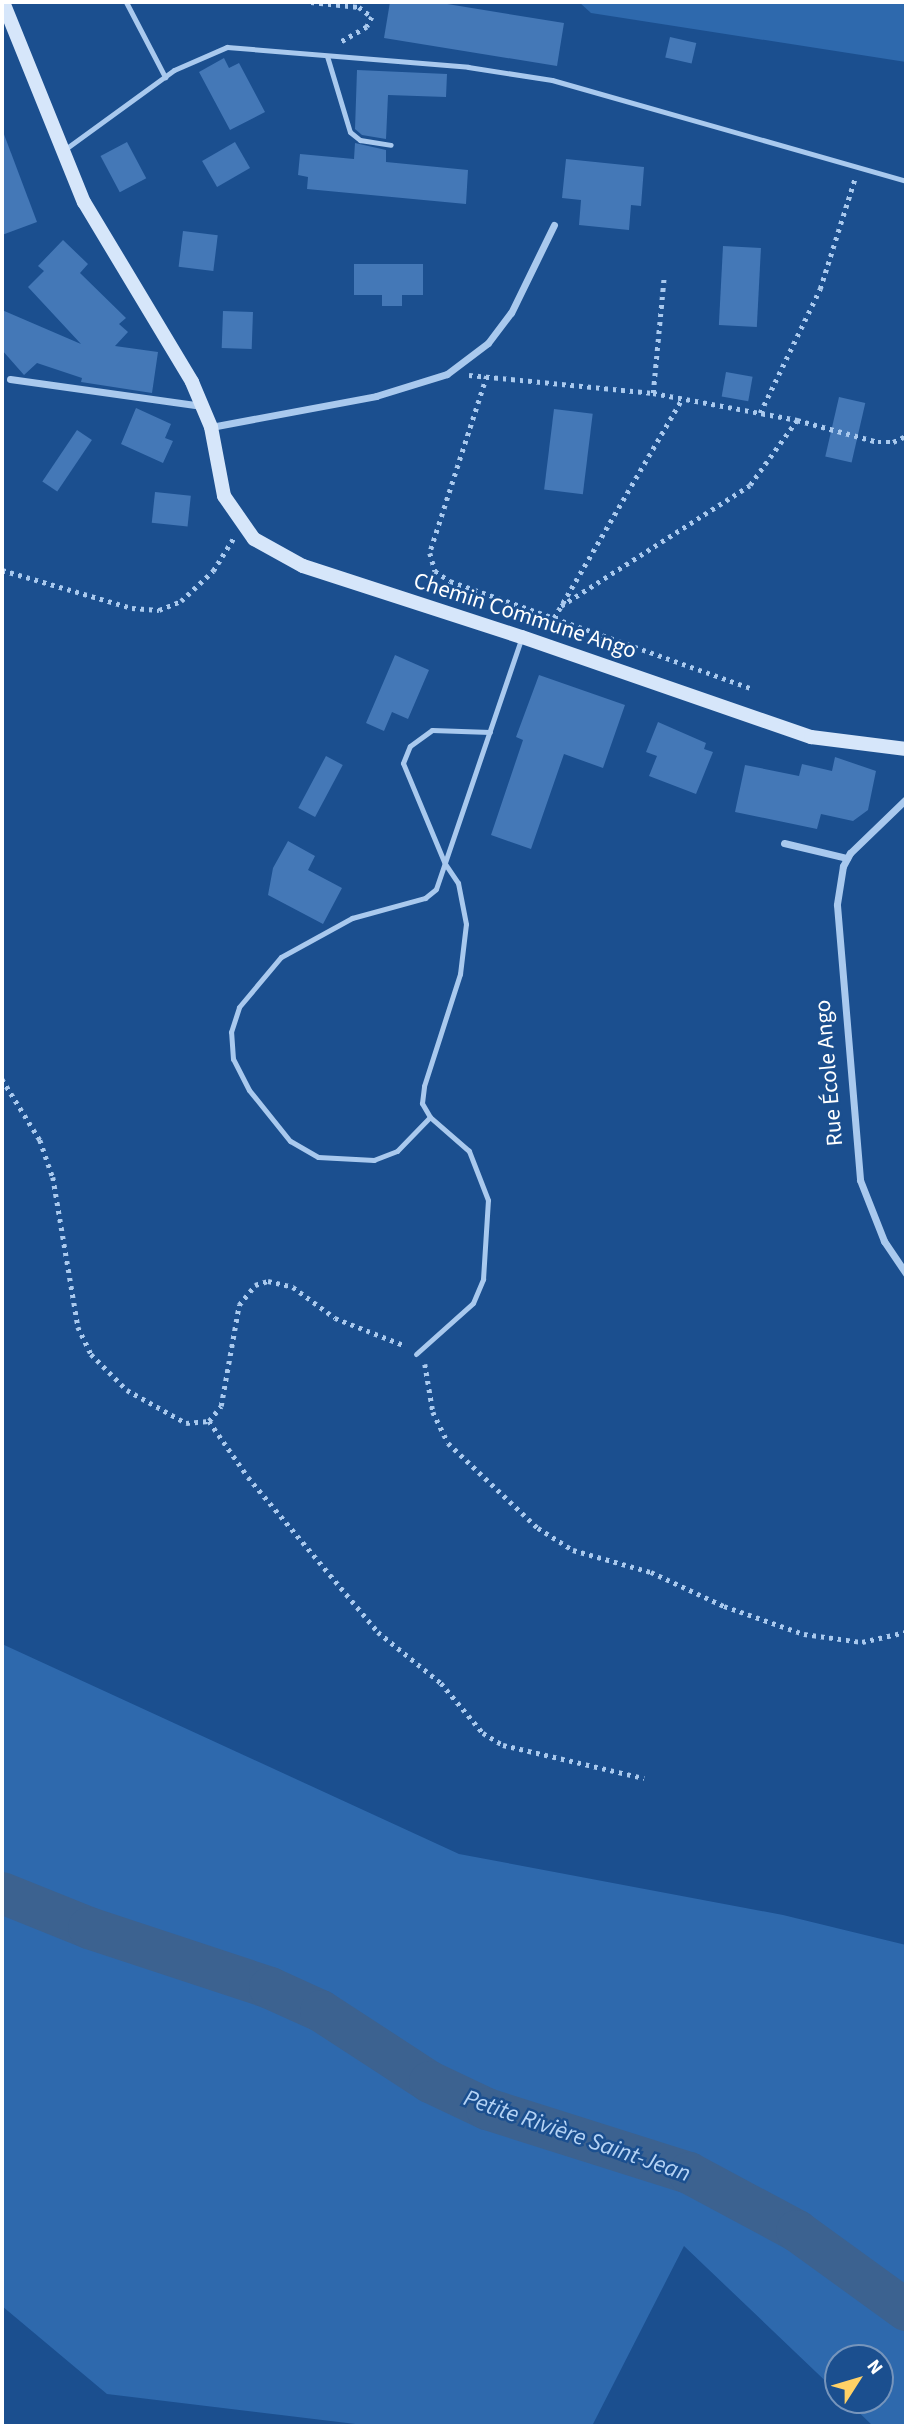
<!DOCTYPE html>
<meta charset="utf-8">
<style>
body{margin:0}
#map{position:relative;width:908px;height:2428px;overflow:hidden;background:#1b4f8f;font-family:"Source Sans 3",sans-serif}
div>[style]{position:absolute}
.green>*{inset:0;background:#2e69ad}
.river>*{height:42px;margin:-21px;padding:0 21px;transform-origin:21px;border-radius:21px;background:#3c6290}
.building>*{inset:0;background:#4478b7;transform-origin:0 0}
.path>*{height:4.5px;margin-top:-2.25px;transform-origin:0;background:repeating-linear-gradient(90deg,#a9c9ee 0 3.5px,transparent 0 8.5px)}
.lane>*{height:5px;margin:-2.5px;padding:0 2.5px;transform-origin:2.5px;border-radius:2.5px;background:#a9c9ee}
.street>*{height:7px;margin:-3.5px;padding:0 3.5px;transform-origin:3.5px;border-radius:3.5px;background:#a9c9ee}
.secondary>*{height:14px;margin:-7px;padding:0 7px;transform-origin:7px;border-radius:7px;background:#d6e6fa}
span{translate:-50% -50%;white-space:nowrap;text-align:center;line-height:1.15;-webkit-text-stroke:5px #1b4f8f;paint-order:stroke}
.street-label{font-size:23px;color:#fff}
.water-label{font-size:24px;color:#b5d3f5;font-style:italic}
.frame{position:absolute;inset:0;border:4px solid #fff;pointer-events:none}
.north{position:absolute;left:824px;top:2344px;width:70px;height:70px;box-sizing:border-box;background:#1b4f8f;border:2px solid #7695bc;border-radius:50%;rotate:53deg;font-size:19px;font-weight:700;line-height:28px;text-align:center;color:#fff}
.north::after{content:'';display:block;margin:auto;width:24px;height:32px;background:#ffd166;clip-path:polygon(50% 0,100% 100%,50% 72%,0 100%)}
</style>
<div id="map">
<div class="green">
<div style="clip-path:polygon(579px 2px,906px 2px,906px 62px,591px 13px)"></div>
<div style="clip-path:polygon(2px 1644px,459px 1854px,783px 1915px,906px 1945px,906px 2426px,873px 2426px,846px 2400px,880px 2400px,880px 2358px,838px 2358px,838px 2393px,684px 2246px,592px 2426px,372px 2426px,107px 2394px,2px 2306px)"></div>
</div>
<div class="river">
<div style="left:2px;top:1893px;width:94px;rotate:21.9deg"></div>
<div style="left:89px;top:1928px;width:191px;rotate:18.3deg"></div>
<div style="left:270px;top:1988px;width:56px;rotate:24.3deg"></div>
<div style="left:321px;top:2011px;width:130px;rotate:33.1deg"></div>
<div style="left:430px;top:2082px;width:63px;rotate:25.3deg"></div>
<div style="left:487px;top:2109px;width:212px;rotate:17.6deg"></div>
<div style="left:689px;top:2173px;width:123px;rotate:28.2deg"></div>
<div style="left:797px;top:2231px;width:135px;rotate:35.9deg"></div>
</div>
<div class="building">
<div style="clip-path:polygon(390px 2px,435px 2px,564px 23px,557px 66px,384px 38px)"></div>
<div style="left:670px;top:37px;width:27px;height:21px;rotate:13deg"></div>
<div style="clip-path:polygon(224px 58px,229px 68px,239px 63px,265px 112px,230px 130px,199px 72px)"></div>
<div style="clip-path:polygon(357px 70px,447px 74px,446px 97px,388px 95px,386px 139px,362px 135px,355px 129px)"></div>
<div style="clip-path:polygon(2px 129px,37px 222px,2px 235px)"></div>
<div style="left:127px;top:142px;width:41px;height:30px;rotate:62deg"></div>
<div style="left:235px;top:142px;width:30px;height:38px;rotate:60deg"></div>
<div style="clip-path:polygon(355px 143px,386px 150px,386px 162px,468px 170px,466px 204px,307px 189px,308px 177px,298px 175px,300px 154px,354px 159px)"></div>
<div style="clip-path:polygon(566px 159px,644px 167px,641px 206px,631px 205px,629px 230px,579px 225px,581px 200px,562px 198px)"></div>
<div style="left:183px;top:231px;width:35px;height:36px;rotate:7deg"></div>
<div style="clip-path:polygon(63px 240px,88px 264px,80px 273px,126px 318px,119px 324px,128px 332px,115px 346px,158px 352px,152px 393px,81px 382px,82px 378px,37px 363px,24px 375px,2px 350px,2px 310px,81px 344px,28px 287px,44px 271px,38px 266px)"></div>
<div style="left:723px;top:246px;width:38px;height:79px;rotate:3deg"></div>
<div style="clip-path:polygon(354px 264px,423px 264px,423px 295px,402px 295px,402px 306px,382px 306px,382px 295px,354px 295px)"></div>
<div style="left:223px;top:311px;width:30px;height:37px;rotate:2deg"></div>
<div style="left:726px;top:372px;width:27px;height:25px;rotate:10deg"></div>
<div style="left:839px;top:397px;width:27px;height:61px;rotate:13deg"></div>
<div style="clip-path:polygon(136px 408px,171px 424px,165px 438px,173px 441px,163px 463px,121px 444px)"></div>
<div style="left:554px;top:409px;width:39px;height:81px;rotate:7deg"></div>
<div style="left:77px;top:430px;width:18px;height:62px;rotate:34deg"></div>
<div style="left:155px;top:492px;width:36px;height:31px;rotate:6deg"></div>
<div style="clip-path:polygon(395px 655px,429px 670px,408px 719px,392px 712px,384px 731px,366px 723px)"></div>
<div style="clip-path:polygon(539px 675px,625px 705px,603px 768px,564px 754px,531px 849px,491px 835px,523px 740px,516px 737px)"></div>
<div style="clip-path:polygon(658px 722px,706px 743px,704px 749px,713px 752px,696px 794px,649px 776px,657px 756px,646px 752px)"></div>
<div style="left:326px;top:756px;width:19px;height:59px;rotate:28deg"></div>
<div style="clip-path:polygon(835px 757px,876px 771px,868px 810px,853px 821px,821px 814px,817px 829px,735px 812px,745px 765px,799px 776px,802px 764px,832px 771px)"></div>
<div style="clip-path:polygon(288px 841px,315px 856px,308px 870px,342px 888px,323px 924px,268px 895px,273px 868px)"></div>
</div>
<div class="path">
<div style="left:311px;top:2px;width:48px;rotate:5.9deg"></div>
<div style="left:359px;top:7px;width:16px;rotate:38deg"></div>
<div style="left:372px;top:17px;width:11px;rotate:117deg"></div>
<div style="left:367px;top:27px;width:30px;rotate:150deg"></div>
<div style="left:469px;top:375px;width:185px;rotate:5.6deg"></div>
<div style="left:653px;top:393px;width:147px;rotate:10.6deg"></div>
<div style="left:797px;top:420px;width:84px;rotate:15.2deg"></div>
<div style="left:878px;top:442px;width:15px"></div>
<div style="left:893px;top:442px;width:14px;rotate:-25deg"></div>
<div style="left:487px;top:376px;width:186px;rotate:107.9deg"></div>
<div style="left:430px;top:553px;width:19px;rotate:74deg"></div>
<div style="left:435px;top:571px;width:18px;rotate:34deg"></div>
<div style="left:450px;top:581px;width:319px;rotate:19.6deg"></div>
<div style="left:653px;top:393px;width:118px;rotate:-84.6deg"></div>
<div style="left:760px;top:413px;width:138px;rotate:-64.2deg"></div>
<div style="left:820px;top:289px;width:116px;rotate:-72.5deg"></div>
<div style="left:2px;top:570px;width:135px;rotate:16.3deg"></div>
<div style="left:132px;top:608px;width:27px;rotate:4deg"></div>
<div style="left:159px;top:610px;width:24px;rotate:-22deg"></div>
<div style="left:181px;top:601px;width:44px;rotate:-43.2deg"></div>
<div style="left:213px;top:571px;width:38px;rotate:-58deg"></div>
<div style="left:561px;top:606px;width:224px;rotate:-32.6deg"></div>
<div style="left:750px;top:485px;width:80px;rotate:-54.1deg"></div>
<div style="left:554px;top:618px;width:254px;rotate:-59.7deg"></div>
<div style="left:2px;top:1079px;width:72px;rotate:58.1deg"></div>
<div style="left:40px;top:1140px;width:39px;rotate:71deg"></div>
<div style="left:53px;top:1177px;width:152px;rotate:80.5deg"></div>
<div style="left:78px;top:1327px;width:30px;rotate:64deg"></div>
<div style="left:91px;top:1354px;width:51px;rotate:45deg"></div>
<div style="left:127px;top:1390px;width:68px;rotate:29.2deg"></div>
<div style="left:186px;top:1423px;width:23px;rotate:-5deg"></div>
<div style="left:209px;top:1421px;width:19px;rotate:-51deg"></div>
<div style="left:221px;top:1406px;width:103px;rotate:-79.9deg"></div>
<div style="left:239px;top:1305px;width:26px;rotate:-51deg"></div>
<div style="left:255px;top:1285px;width:14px;rotate:-17deg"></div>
<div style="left:268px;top:1281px;width:26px;rotate:13deg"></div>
<div style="left:293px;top:1287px;width:52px;rotate:36.4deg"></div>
<div style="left:335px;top:1318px;width:76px;rotate:21.5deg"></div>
<div style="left:425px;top:1364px;width:49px;rotate:80.5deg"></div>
<div style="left:433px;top:1412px;width:34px;rotate:64deg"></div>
<div style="left:448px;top:1443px;width:124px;rotate:43.4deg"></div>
<div style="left:538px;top:1528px;width:41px;rotate:32.2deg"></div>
<div style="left:573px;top:1550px;width:81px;rotate:15.8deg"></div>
<div style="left:651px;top:1572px;width:81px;rotate:25deg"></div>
<div style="left:724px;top:1606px;width:85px;rotate:19.3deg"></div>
<div style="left:804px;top:1634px;width:59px;rotate:7.9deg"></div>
<div style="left:862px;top:1642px;width:45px;rotate:-12.8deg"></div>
<div style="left:209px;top:1421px;width:68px;rotate:55.1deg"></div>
<div style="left:248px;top:1477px;width:202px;rotate:50deg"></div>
<div style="left:378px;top:1632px;width:81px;rotate:39deg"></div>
<div style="left:441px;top:1683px;width:65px;rotate:50deg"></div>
<div style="left:483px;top:1733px;width:23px;rotate:31deg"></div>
<div style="left:503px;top:1745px;width:145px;rotate:13.2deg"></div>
</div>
<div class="lane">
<div style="left:126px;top:2px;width:85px;rotate:62.5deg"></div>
<div style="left:327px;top:56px;width:79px;rotate:73.2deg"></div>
<div style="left:350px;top:132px;width:13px;rotate:39deg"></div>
<div style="left:360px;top:140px;width:31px;rotate:9deg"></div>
<div style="left:64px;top:150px;width:136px;rotate:-36deg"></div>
<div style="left:174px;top:70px;width:58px;rotate:-23.5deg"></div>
<div style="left:227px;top:47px;width:242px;rotate:4.7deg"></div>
<div style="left:468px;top:67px;width:85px;rotate:8.8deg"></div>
<div style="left:552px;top:80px;width:368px;rotate:15.9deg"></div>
<div style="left:430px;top:1117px;width:47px;rotate:134.1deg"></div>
<div style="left:397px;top:1151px;width:25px;rotate:159deg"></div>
<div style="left:374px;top:1160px;width:56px;rotate:-176.9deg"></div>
<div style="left:318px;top:1157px;width:32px;rotate:-150deg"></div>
<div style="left:290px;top:1141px;width:65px;rotate:-128.8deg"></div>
<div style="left:249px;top:1090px;width:35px;rotate:-117deg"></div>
<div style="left:233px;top:1059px;width:27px;rotate:-94deg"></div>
<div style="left:231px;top:1032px;width:26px;rotate:-72deg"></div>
<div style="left:239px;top:1007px;width:65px;rotate:-50deg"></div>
<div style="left:281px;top:957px;width:81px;rotate:-28.8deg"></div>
<div style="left:352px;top:918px;width:76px;rotate:-15.3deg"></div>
<div style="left:425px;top:898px;width:14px;rotate:-39deg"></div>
<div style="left:436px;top:889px;width:263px;rotate:-71.2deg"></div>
<div style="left:416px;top:1354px;width:76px;rotate:-41.8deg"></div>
<div style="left:473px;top:1303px;width:26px;rotate:-67deg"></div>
<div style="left:483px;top:1279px;width:79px;rotate:-86.4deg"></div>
<div style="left:488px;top:1200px;width:53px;rotate:-111.2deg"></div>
<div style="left:469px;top:1151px;width:52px;rotate:-138.9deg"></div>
<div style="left:430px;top:1117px;width:16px;rotate:-120deg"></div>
<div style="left:422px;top:1103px;width:17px;rotate:-83deg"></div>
<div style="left:424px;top:1086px;width:118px;rotate:-72.2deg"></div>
<div style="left:460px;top:974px;width:50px;rotate:-83.2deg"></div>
<div style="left:466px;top:924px;width:42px;rotate:-101deg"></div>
<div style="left:458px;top:883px;width:23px;rotate:-124deg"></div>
<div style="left:445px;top:864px;width:109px;rotate:-112.6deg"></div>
<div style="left:403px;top:763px;width:18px;rotate:-68deg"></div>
<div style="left:410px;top:746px;width:27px;rotate:-36deg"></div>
<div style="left:432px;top:730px;width:58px;rotate:2deg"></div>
</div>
<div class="street">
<div style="left:10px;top:379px;width:194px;rotate:8deg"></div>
<div style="left:211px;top:427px;width:168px;rotate:-10.6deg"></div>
<div style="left:376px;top:396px;width:74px;rotate:-17.2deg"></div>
<div style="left:447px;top:374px;width:51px;rotate:-37.1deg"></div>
<div style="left:488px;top:343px;width:38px;rotate:-53deg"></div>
<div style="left:511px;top:313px;width:98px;rotate:-64deg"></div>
<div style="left:906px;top:799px;width:78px;rotate:136deg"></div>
<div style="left:850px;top:853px;width:15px;rotate:118deg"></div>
<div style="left:843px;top:866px;width:39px;rotate:99deg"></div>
<div style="left:837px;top:905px;width:276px;rotate:85.2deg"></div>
<div style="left:860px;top:1180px;width:66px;rotate:68.5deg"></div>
<div style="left:884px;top:1241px;width:40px;rotate:56deg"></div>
<div style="left:784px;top:843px;width:65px;rotate:13.4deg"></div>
</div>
<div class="secondary">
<div style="left:3px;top:2px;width:216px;rotate:68deg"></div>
<div style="left:84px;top:202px;width:210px;rotate:59deg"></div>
<div style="left:192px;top:382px;width:49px;rotate:67.1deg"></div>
<div style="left:211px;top:427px;width:70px;rotate:79.3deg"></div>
<div style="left:224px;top:496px;width:52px;rotate:55.1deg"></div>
<div style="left:254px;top:539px;width:56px;rotate:28.9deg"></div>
<div style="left:303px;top:566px;width:230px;rotate:18deg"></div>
<div style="left:522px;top:637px;width:306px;rotate:19.1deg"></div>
<div style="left:811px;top:737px;width:96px;rotate:7.2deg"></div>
</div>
<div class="street-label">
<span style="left:525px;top:616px;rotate:18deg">Chemin Commune Ango</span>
<span style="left:829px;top:1073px;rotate:-95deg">Rue École Ango</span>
</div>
<div class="water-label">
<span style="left:577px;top:2136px;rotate:19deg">Petite Rivière Saint-Jean</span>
</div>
<div class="frame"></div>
<div class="north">N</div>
</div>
